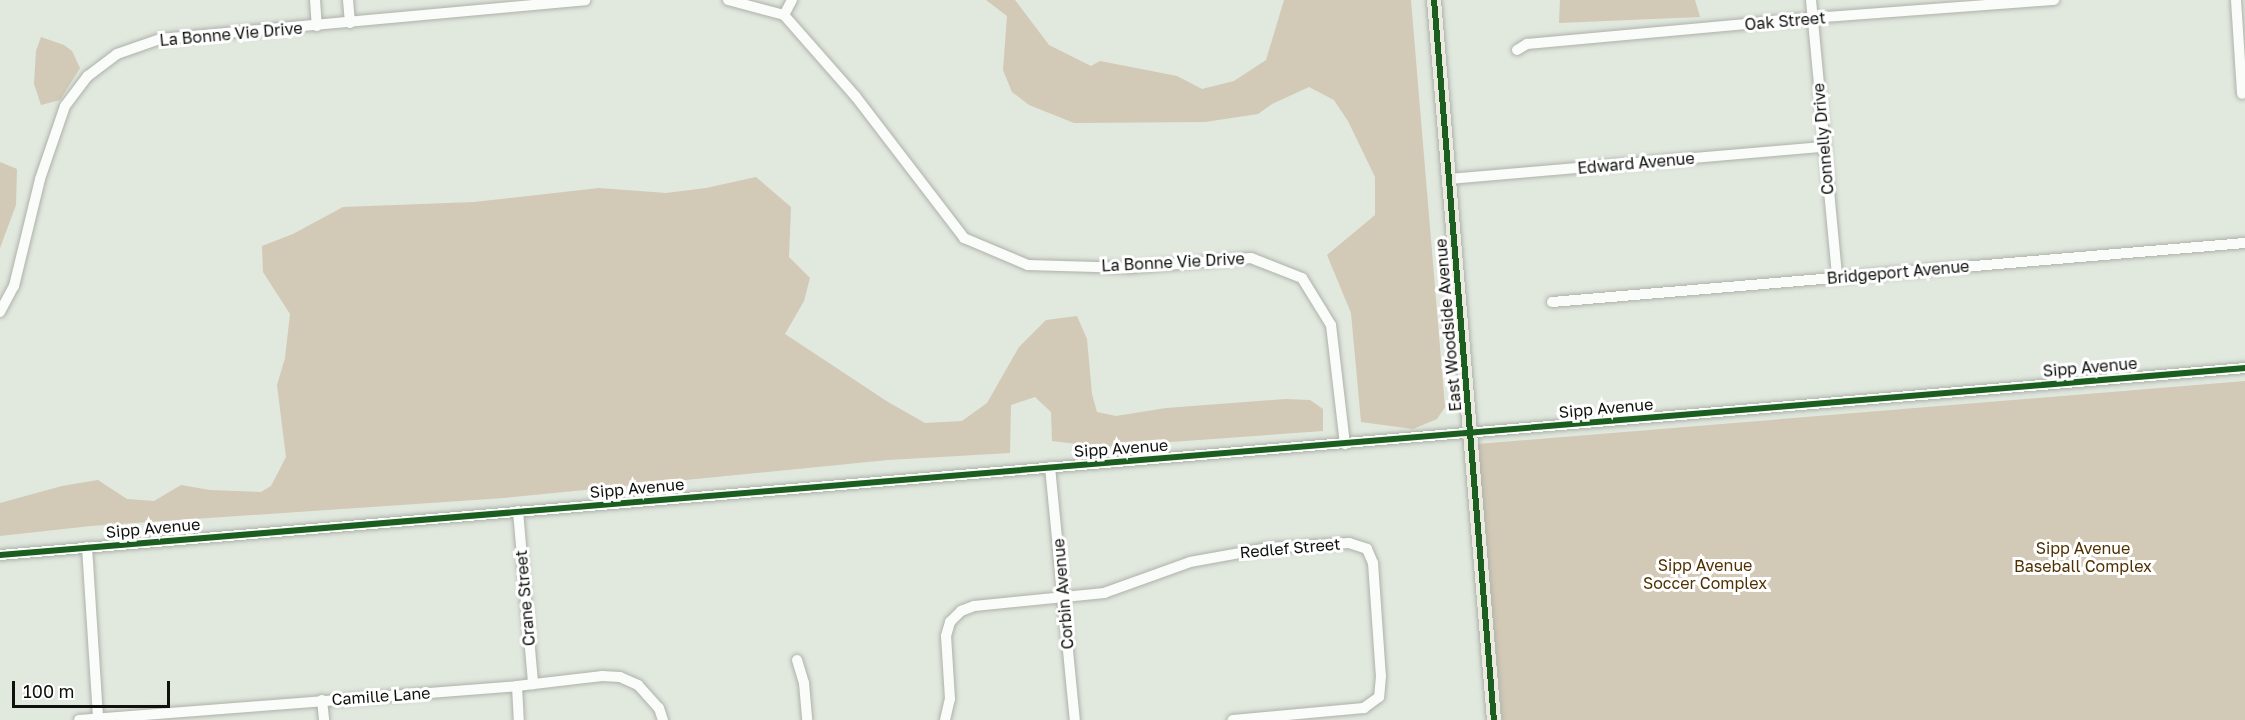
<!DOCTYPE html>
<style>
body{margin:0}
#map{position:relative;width:2245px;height:720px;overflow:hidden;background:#e1e8de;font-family:"Golos Text",sans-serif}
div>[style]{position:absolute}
.green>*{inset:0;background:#d2c9b6}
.roads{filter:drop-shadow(0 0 2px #adb2aa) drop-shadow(0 0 2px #adb2aa)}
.minor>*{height:10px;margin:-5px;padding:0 5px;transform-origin:5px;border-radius:5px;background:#fafcfa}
.major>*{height:14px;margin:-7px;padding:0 7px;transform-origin:7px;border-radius:7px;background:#eaeae0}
.cycleway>*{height:6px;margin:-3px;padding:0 3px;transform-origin:3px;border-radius:3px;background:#1b5e20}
span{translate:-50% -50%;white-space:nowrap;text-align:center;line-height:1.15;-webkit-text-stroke:6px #fff;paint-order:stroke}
.street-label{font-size:16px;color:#0e110c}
.park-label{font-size:16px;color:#503100}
.scale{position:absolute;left:12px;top:681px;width:158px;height:27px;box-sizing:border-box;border:3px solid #0e110c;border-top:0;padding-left:8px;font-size:18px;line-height:21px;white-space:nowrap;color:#0e110c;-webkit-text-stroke:4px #fff;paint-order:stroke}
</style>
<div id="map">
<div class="green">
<div style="clip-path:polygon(986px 0,1015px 0,1049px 45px,1091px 66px,1100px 61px,1177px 76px,1202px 89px,1234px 81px,1266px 60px,1284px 0,1411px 0,1445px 407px,1437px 419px,1413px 429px,1361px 422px,1351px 313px,1327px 255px,1375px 215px,1375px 177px,1348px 121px,1334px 100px,1309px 87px,1272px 104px,1258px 114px,1205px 122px,1074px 123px,1029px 105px,1012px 92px,1003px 70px,1007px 16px)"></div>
<div style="clip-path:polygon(1560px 0,1695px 0,1700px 17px,1559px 23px)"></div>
<div style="clip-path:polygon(41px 37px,64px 45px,72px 51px,80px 68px,60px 100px,41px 105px,34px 84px,36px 51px)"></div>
<div style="clip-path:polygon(0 162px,17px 169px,16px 205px,0 248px)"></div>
<div style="clip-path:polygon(756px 177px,791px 207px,789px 257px,810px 278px,804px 301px,785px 334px,888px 402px,925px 423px,962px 421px,987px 403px,1019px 347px,1046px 320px,1077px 316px,1087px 339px,1092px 394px,1097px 412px,1116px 416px,1166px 408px,1285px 399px,1310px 400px,1323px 409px,1323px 431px,1101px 447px,1052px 441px,1051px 412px,1035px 397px,1011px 405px,1010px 453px,888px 460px,504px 498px,91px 526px,0 536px,0 503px,62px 486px,98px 480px,127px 499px,154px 501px,181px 485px,210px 490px,261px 492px,271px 486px,286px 457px,277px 385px,285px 358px,290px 314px,263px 272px,262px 246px,293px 234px,343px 207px,474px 202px,599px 188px,666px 193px,706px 188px)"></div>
<div style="clip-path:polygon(2245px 381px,2245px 720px,1502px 720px,1477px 444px)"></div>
</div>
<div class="roads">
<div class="minor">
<div style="left:315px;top:0;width:26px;rotate:86deg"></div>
<div style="left:348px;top:0;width:23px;rotate:85deg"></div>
<div style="left:728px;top:0;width:58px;rotate:15deg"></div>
<div style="left:784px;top:15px;width:109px;rotate:48.7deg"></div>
<div style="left:856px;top:97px;width:178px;rotate:52.5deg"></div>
<div style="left:964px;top:238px;width:69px;rotate:22.9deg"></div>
<div style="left:1028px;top:265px;width:102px;rotate:1.7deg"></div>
<div style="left:1130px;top:268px;width:121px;rotate:-4.7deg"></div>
<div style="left:1251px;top:258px;width:55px;rotate:21.4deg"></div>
<div style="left:1302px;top:278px;width:55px;rotate:58.3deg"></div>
<div style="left:1331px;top:325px;width:120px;rotate:83.3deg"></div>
<div style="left:1811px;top:0;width:278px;rotate:84.6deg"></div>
<div style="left:2236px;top:0;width:94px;rotate:86.3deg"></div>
<div style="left:784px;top:15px;width:17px;rotate:-62deg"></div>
<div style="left:1517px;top:50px;width:12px;rotate:-31deg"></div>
<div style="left:1527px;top:44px;width:286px;rotate:-5.2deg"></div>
<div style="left:1812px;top:18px;width:243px;rotate:-4.3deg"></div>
<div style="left:1448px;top:179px;width:377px;rotate:-4.9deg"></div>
<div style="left:1552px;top:302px;width:696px;rotate:-4.87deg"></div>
<div style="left:0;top:312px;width:30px;rotate:-62deg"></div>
<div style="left:14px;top:286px;width:110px;rotate:-76.3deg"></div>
<div style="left:40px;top:179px;width:77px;rotate:-71.1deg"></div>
<div style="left:65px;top:106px;width:38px;rotate:-53deg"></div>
<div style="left:88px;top:76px;width:36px;rotate:-37deg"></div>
<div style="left:117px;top:54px;width:46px;rotate:-19.2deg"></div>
<div style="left:160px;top:39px;width:427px;rotate:-5.2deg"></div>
<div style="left:1050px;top:467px;width:254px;rotate:84.4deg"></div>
<div style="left:518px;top:511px;width:174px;rotate:85deg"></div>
<div style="left:87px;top:547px;width:171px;rotate:86.3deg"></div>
<div style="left:0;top:555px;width:2253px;rotate:-4.76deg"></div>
<div style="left:797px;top:660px;width:24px;rotate:73deg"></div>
<div style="left:804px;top:683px;width:37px;rotate:85deg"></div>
<div style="left:517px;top:686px;width:34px;rotate:87deg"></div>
<div style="left:322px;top:700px;width:20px;rotate:84deg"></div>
<div style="left:79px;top:720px;width:439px;rotate:-4.4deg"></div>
<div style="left:517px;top:686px;width:86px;rotate:-6.7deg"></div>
<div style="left:602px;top:676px;width:18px;rotate:3deg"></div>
<div style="left:620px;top:677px;width:20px;rotate:24deg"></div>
<div style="left:638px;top:685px;width:31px;rotate:48deg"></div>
<div style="left:659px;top:708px;width:13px;rotate:72deg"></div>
<div style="left:945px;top:720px;width:22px;rotate:-77deg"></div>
<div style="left:950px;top:699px;width:63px;rotate:-93.6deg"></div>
<div style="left:946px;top:636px;width:15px;rotate:-74deg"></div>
<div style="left:950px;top:622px;width:16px;rotate:-45deg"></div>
<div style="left:961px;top:611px;width:14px;rotate:-21deg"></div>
<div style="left:974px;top:606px;width:131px;rotate:-5.7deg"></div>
<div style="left:1104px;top:593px;width:91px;rotate:-19.8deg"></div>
<div style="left:1190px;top:562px;width:78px;rotate:-10.3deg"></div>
<div style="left:1267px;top:548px;width:82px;rotate:-3.5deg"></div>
<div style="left:1349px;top:543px;width:19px;rotate:18deg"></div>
<div style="left:1367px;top:549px;width:15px;rotate:67deg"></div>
<div style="left:1373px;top:563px;width:113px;rotate:86deg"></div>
<div style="left:1381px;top:676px;width:21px;rotate:95deg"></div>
<div style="left:1379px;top:697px;width:19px;rotate:144deg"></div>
<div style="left:1364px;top:708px;width:132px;rotate:174.8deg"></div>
</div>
<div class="major">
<div style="left:1434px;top:0;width:722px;rotate:85.24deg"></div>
</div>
</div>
<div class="cycleway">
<div style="left:1434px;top:0;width:722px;rotate:85.24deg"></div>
<div style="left:0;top:555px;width:2253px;rotate:-4.76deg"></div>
</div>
<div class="street-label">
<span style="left:1785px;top:21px;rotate:-5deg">Oak Street</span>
<span style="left:231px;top:34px;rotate:-5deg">La Bonne Vie Drive</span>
<span style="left:1823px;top:139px;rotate:-95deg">Connelly Drive</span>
<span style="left:1636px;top:163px;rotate:-5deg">Edward Avenue</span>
<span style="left:1173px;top:262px;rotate:-3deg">La Bonne Vie Drive</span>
<span style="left:1898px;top:272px;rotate:-5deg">Bridgeport Avenue</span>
<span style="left:1448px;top:325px;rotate:-95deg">East Woodside Avenue</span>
<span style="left:2090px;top:367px;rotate:-5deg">Sipp Avenue</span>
<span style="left:1606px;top:408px;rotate:-5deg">Sipp Avenue</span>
<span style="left:1121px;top:448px;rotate:-4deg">Sipp Avenue</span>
<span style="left:637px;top:488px;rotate:-5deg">Sipp Avenue</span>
<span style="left:153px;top:528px;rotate:-5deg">Sipp Avenue</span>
<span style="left:1290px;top:548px;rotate:-5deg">Redlef Street</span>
<span style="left:1063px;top:594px;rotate:-95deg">Corbin Avenue</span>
<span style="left:525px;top:598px;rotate:-95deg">Crane Street</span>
<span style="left:381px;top:696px;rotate:-4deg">Camille Lane</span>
</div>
<div class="park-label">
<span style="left:2083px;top:557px">Sipp Avenue<br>Baseball Complex</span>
<span style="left:1705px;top:574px">Sipp Avenue<br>Soccer Complex</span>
</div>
<div class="scale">100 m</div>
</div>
